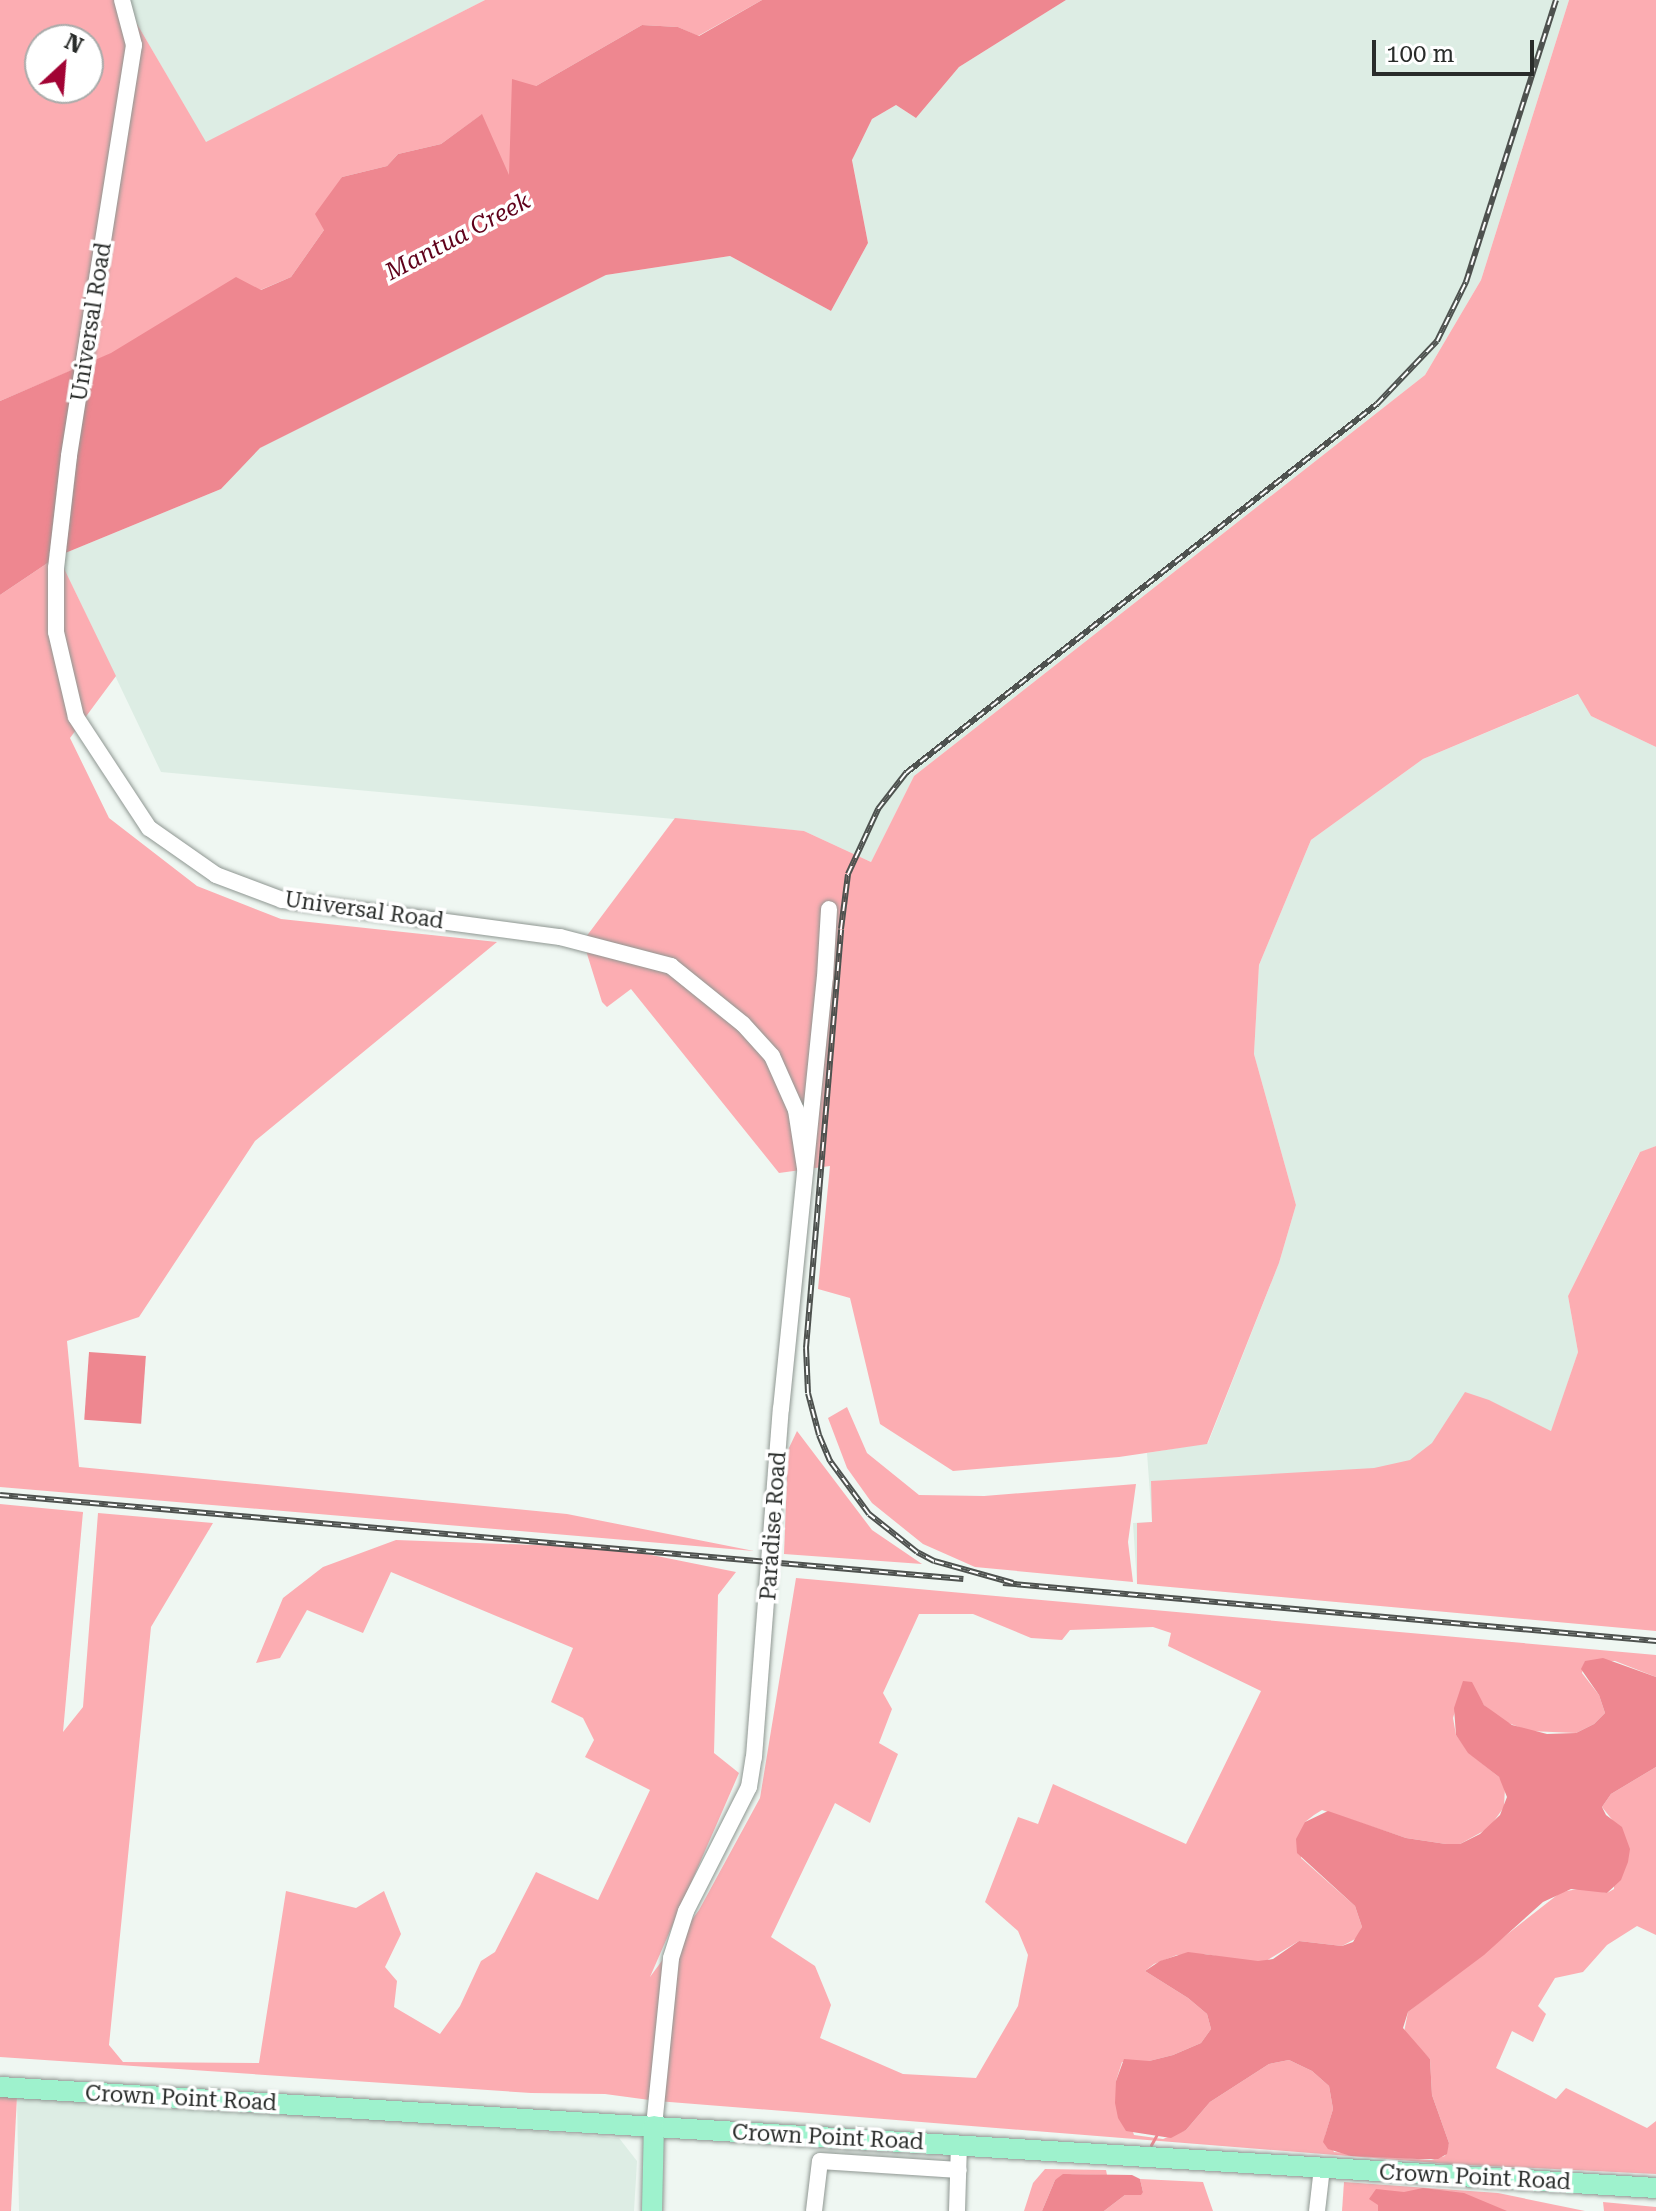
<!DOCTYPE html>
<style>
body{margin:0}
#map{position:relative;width:1656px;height:2211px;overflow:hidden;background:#eff7f2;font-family:"Roboto Serif",serif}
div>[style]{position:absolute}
.built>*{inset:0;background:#ddede4}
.green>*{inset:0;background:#fcadb2;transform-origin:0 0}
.water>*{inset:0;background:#ee8790;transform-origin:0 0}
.stream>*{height:3px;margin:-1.5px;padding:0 1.5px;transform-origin:1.5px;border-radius:1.5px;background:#ee8790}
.roads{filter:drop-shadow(0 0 2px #8f9792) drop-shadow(0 0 2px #8f9792)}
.minor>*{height:16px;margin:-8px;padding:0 8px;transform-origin:8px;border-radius:8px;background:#fff}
.major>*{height:20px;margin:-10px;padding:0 10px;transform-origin:10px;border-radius:10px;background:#9ef2cd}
.rail>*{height:6px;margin-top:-3px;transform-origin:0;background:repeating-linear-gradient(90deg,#fff 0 9px,#4e524f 0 18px);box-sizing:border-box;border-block:2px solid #4e524f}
span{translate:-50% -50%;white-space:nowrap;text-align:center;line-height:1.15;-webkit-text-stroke:7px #fff;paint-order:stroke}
.street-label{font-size:22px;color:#292c2a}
.water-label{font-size:24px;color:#5f001a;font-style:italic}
.north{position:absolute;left:24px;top:24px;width:80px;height:80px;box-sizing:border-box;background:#fff;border:2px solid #a9abaa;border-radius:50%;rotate:26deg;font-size:22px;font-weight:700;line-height:32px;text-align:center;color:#292c2a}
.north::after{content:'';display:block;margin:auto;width:28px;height:36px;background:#a20334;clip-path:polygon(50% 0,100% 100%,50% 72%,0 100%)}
.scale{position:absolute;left:1372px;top:40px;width:162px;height:36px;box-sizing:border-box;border:4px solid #292c2a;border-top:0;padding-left:10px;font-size:24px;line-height:28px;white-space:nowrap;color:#292c2a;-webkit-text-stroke:6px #fff;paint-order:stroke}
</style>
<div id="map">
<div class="built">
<div style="clip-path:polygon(123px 0,485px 0,206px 143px)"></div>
<div style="clip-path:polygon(1066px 0,1569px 0,1481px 280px,1425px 375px,914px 776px,871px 862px,804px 831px,161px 772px,58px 556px,221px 489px,259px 448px,606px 275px,730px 256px,831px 311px,868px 243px,852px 159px,872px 119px,896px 105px,916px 118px,959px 67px)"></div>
<div style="clip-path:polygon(1579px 694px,1591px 716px,1656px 747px,1656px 1146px,1639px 1153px,1568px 1296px,1578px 1352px,1534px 1484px,1137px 1584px,1133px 1523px,1152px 1522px,1147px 1453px,1208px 1443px,1279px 1263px,1296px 1205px,1254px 1054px,1259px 965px,1311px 840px,1423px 759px)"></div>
<div style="clip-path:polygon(17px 2097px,340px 2115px,619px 2138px,637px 2161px,634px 2211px,19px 2211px)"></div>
</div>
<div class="green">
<div style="clip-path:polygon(evenodd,0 0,123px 0,206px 142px,485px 0,762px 0,698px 36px,678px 27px,642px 25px,536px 86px,509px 177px,481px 115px,441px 144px,398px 154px,387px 166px,342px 177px,324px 230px,291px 277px,0 401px,0 0,40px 40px,88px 40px,88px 88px,40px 88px,40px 40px)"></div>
<div style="clip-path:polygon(1569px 0,1656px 0,1656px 747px,1591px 716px,1578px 694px,1423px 759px,1311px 840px,1259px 965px,1254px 1054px,1296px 1205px,1279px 1263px,1207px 1444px,1119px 1457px,953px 1471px,880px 1424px,850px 1298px,818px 1289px,830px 1166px,779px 1173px,631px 989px,607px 1007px,602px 1002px,583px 941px,675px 818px,804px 831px,871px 862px,914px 776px,1425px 375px,1481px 280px)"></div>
<div style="clip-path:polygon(58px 556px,116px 676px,70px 738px,109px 818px,197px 886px,281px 919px,497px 942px,255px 1141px,139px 1317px,67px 1341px,79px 1467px,567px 1514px,754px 1551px,0 1487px,0 595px)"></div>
<div style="clip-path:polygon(1656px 1146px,1656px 1631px,1137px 1584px,1137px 1523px,1152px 1522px,1151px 1481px,1374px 1468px,1410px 1460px,1432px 1443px,1465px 1392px,1489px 1400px,1551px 1431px,1578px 1352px,1568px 1296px,1640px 1152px)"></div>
<div style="clip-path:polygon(847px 1407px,867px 1453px,919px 1495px,984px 1496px,1136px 1484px,1128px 1542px,1133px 1582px,975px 1567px,923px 1544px,872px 1503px,847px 1468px,828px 1418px)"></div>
<div style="clip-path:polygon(797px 1431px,872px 1530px,922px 1564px,784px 1554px,788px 1450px)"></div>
<div style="clip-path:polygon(evenodd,0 1504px,83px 1512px,63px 1732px,83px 1707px,98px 1513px,213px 1523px,151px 1627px,109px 2045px,123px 2062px,259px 2063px,286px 1891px,356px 1908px,384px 1891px,401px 1934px,385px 1967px,397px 1981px,394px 2007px,440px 2034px,460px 2006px,481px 1961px,495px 1952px,536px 1872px,598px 1900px,650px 1790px,585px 1757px,594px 1740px,583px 1718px,551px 1702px,573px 1648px,391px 1572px,363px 1633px,307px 1610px,280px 1658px,256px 1663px,283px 1598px,323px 1567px,396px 1540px,617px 1548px,736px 1572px,718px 1595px,714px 1753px,739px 1773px,650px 1977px,699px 1910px,760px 1798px,796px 1578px,1656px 1655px,1656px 1677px,1615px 1661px,1585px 1662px,1582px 1673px,1599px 1695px,1605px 1713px,1594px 1724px,1576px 1733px,1529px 1731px,1503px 1721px,1484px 1705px,1474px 1690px,1461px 1690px,1453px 1718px,1456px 1735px,1469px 1753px,1499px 1777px,1505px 1787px,1504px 1807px,1489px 1828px,1460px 1844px,1446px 1844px,1406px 1838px,1322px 1810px,1314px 1815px,1305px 1822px,1301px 1858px,1355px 1906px,1362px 1927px,1357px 1938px,1342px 1946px,1299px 1941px,1266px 1961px,1247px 1962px,1205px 1954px,1177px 1955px,1154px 1964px,1145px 1971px,1188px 1998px,1207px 2014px,1211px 2029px,1201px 2043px,1173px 2055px,1149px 2061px,1122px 2062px,1116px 2081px,1134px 2135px,1163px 2139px,1186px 2130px,1210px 2102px,1269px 2064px,1289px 2060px,1312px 2071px,1329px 2086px,1333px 2109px,1325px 2136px,1334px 2152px,1431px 2160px,1445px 2156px,1449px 2143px,1432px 2095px,1430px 2059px,1404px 2032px,1408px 2012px,1561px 1892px,1584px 1888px,1607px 1893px,1614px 1889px,1614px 1822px,1602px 1807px,1611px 1794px,1656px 1767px,1656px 1935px,1637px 1926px,1607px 1945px,1583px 1972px,1555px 1978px,1538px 2006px,1546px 2014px,1533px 2042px,1512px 2031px,1496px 2068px,1556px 2099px,1566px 2088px,1647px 2128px,1656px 2121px,1656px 2174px,1449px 2164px,657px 2101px,605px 2094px,531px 2093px,0 2057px,0 1504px,919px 1614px,973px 1614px,1031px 1638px,1062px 1640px,1070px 1630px,1153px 1627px,1171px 1633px,1168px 1646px,1261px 1691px,1186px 1844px,1053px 1784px,1038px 1824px,1018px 1817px,985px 1902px,1018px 1931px,1028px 1955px,1018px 2006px,976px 2078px,903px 2074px,820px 2038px,831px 2005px,815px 1966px,771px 1937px,835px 1803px,870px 1823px,898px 1754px,879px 1743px,892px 1709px,883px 1693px,919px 1614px)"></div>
<div style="left:0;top:2096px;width:17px;height:115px;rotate:3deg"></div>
<div style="clip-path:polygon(1045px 2169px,1106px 2170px,1107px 2175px,1072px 2174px,1055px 2180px,1042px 2211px,1024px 2211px,1033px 2183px)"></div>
<div style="clip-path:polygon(1140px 2179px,1203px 2182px,1213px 2211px,1104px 2211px,1125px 2195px,1143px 2192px)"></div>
<div style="clip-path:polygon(1344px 2182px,1498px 2193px,1585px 2211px,1342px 2211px)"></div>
<div style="clip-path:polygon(1603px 2202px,1656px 2207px,1656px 2211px,1604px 2211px)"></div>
</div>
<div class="water">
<div style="clip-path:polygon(762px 0,1066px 0,959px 67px,916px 118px,896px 105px,872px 119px,852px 160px,868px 243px,831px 311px,730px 256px,606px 275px,260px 448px,221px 489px,58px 556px,0 595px,0 401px,111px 353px,236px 277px,261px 290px,291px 277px,324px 230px,315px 214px,342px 177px,387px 166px,398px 154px,441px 144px,482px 114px,509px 175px,512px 79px,536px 86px,642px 25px,678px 27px,699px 36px)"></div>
<div style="left:89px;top:1352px;width:57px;height:68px;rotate:4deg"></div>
<div style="clip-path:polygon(1603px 1658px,1656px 1677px,1656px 1767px,1611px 1794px,1602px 1807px,1606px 1815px,1622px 1827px,1630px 1849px,1628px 1862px,1621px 1880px,1607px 1893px,1571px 1889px,1543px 1902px,1484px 1955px,1408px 2012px,1403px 2028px,1430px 2059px,1432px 2095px,1449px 2143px,1447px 2154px,1438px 2159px,1417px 2159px,1351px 2156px,1328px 2149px,1323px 2142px,1333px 2109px,1329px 2086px,1312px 2071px,1289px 2060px,1269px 2064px,1210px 2102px,1186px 2130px,1171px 2138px,1126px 2131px,1118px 2118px,1115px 2103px,1116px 2081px,1124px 2059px,1149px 2061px,1173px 2055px,1201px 2043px,1211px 2029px,1207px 2014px,1188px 1998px,1145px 1971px,1160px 1961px,1188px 1952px,1258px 1961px,1273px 1959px,1299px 1941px,1342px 1946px,1353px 1942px,1362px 1927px,1355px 1906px,1297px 1853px,1296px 1839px,1305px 1822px,1328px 1811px,1406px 1838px,1446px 1844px,1460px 1844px,1480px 1834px,1500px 1815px,1507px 1797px,1499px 1777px,1468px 1753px,1456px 1735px,1454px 1708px,1463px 1681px,1472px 1682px,1484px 1705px,1512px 1725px,1547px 1734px,1576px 1733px,1594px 1724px,1605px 1713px,1599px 1695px,1581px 1669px,1585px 1661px)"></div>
<div style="clip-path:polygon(1063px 2174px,1132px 2175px,1140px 2179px,1143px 2192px,1141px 2195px,1125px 2195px,1104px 2211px,1042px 2211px,1055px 2180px)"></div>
<div style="clip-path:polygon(1423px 2188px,1464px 2193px,1507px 2211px,1378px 2211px,1378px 2205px,1369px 2199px,1376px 2189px,1404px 2192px)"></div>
</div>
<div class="stream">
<div style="left:1151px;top:2145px;width:13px;rotate:-61deg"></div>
</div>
<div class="roads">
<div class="minor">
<div style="left:122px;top:0;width:47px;rotate:75.1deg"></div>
<div style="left:134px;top:45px;width:416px;rotate:99deg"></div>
<div style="left:69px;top:456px;width:113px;rotate:96.6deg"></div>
<div style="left:56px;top:568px;width:64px;rotate:90deg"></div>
<div style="left:56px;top:632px;width:87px;rotate:76.8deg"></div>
<div style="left:76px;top:717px;width:133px;rotate:56.7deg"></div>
<div style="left:149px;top:828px;width:82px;rotate:35deg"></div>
<div style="left:216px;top:875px;width:71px;rotate:20.7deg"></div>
<div style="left:282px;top:900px;width:280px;rotate:7.6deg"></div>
<div style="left:560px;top:937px;width:115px;rotate:14.6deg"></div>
<div style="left:671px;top:966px;width:92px;rotate:38.9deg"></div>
<div style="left:743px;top:1024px;width:43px;rotate:47.8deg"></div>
<div style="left:772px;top:1056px;width:59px;rotate:66deg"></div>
<div style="left:796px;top:1110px;width:59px;rotate:81.2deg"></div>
<div style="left:654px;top:2126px;width:169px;rotate:-84.2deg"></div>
<div style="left:671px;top:1958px;width:49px;rotate:-72.3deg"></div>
<div style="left:686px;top:1911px;width:139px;rotate:-63.1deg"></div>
<div style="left:749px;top:1787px;width:30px;rotate:-81deg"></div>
<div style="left:754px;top:1757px;width:349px;rotate:-85.6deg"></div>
<div style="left:781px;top:1409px;width:434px;rotate:-84.2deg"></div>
<div style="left:825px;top:977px;width:68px;rotate:-86.6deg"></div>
<div style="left:814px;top:2211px;width:50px;rotate:-83.2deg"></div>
<div style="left:820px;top:2161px;width:139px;rotate:3.7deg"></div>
<div style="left:957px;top:2211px;width:66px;rotate:-88.3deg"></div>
<div style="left:1317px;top:2211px;width:43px;rotate:-83.4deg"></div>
</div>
<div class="major">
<div style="left:0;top:2087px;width:1659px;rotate:3.49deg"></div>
<div style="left:652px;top:2211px;width:85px;rotate:-88.7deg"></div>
</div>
</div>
<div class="rail">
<div style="left:0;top:1495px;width:967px;rotate:4.99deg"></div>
<div style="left:1003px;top:1583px;width:656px;rotate:5.08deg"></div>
<div style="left:1013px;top:1583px;width:82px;rotate:-164.4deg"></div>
<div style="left:934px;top:1561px;width:19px;rotate:-152deg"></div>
<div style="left:917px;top:1552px;width:61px;rotate:-141.6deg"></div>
<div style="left:869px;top:1514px;width:66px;rotate:-126.3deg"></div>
<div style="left:830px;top:1461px;width:28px;rotate:-113deg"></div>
<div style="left:819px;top:1435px;width:43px;rotate:-104.7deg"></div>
<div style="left:808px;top:1393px;width:45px;rotate:-92.5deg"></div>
<div style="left:806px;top:1348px;width:420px;rotate:-85.2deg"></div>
<div style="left:841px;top:929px;width:55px;rotate:-82.7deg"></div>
<div style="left:848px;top:874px;width:72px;rotate:-65.2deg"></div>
<div style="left:878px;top:809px;width:46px;rotate:-52.1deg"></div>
<div style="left:906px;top:773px;width:598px;rotate:-38.08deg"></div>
<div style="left:1377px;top:404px;width:87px;rotate:-46.4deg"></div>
<div style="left:1437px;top:341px;width:66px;rotate:-63.8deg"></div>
<div style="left:1466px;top:282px;width:296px;rotate:-72.3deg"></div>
</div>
<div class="street-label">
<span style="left:91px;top:322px;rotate:-81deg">Universal Road</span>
<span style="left:364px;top:910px;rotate:8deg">Universal Road</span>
<span style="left:773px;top:1526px;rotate:-86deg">Paradise Road</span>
<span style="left:181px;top:2098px;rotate:3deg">Crown Point Road</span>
<span style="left:828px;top:2137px;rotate:3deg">Crown Point Road</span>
<span style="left:1475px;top:2177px;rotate:3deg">Crown Point Road</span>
</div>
<div class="water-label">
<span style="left:458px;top:237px;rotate:-28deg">Mantua Creek</span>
</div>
<div class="north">N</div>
<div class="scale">100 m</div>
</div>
